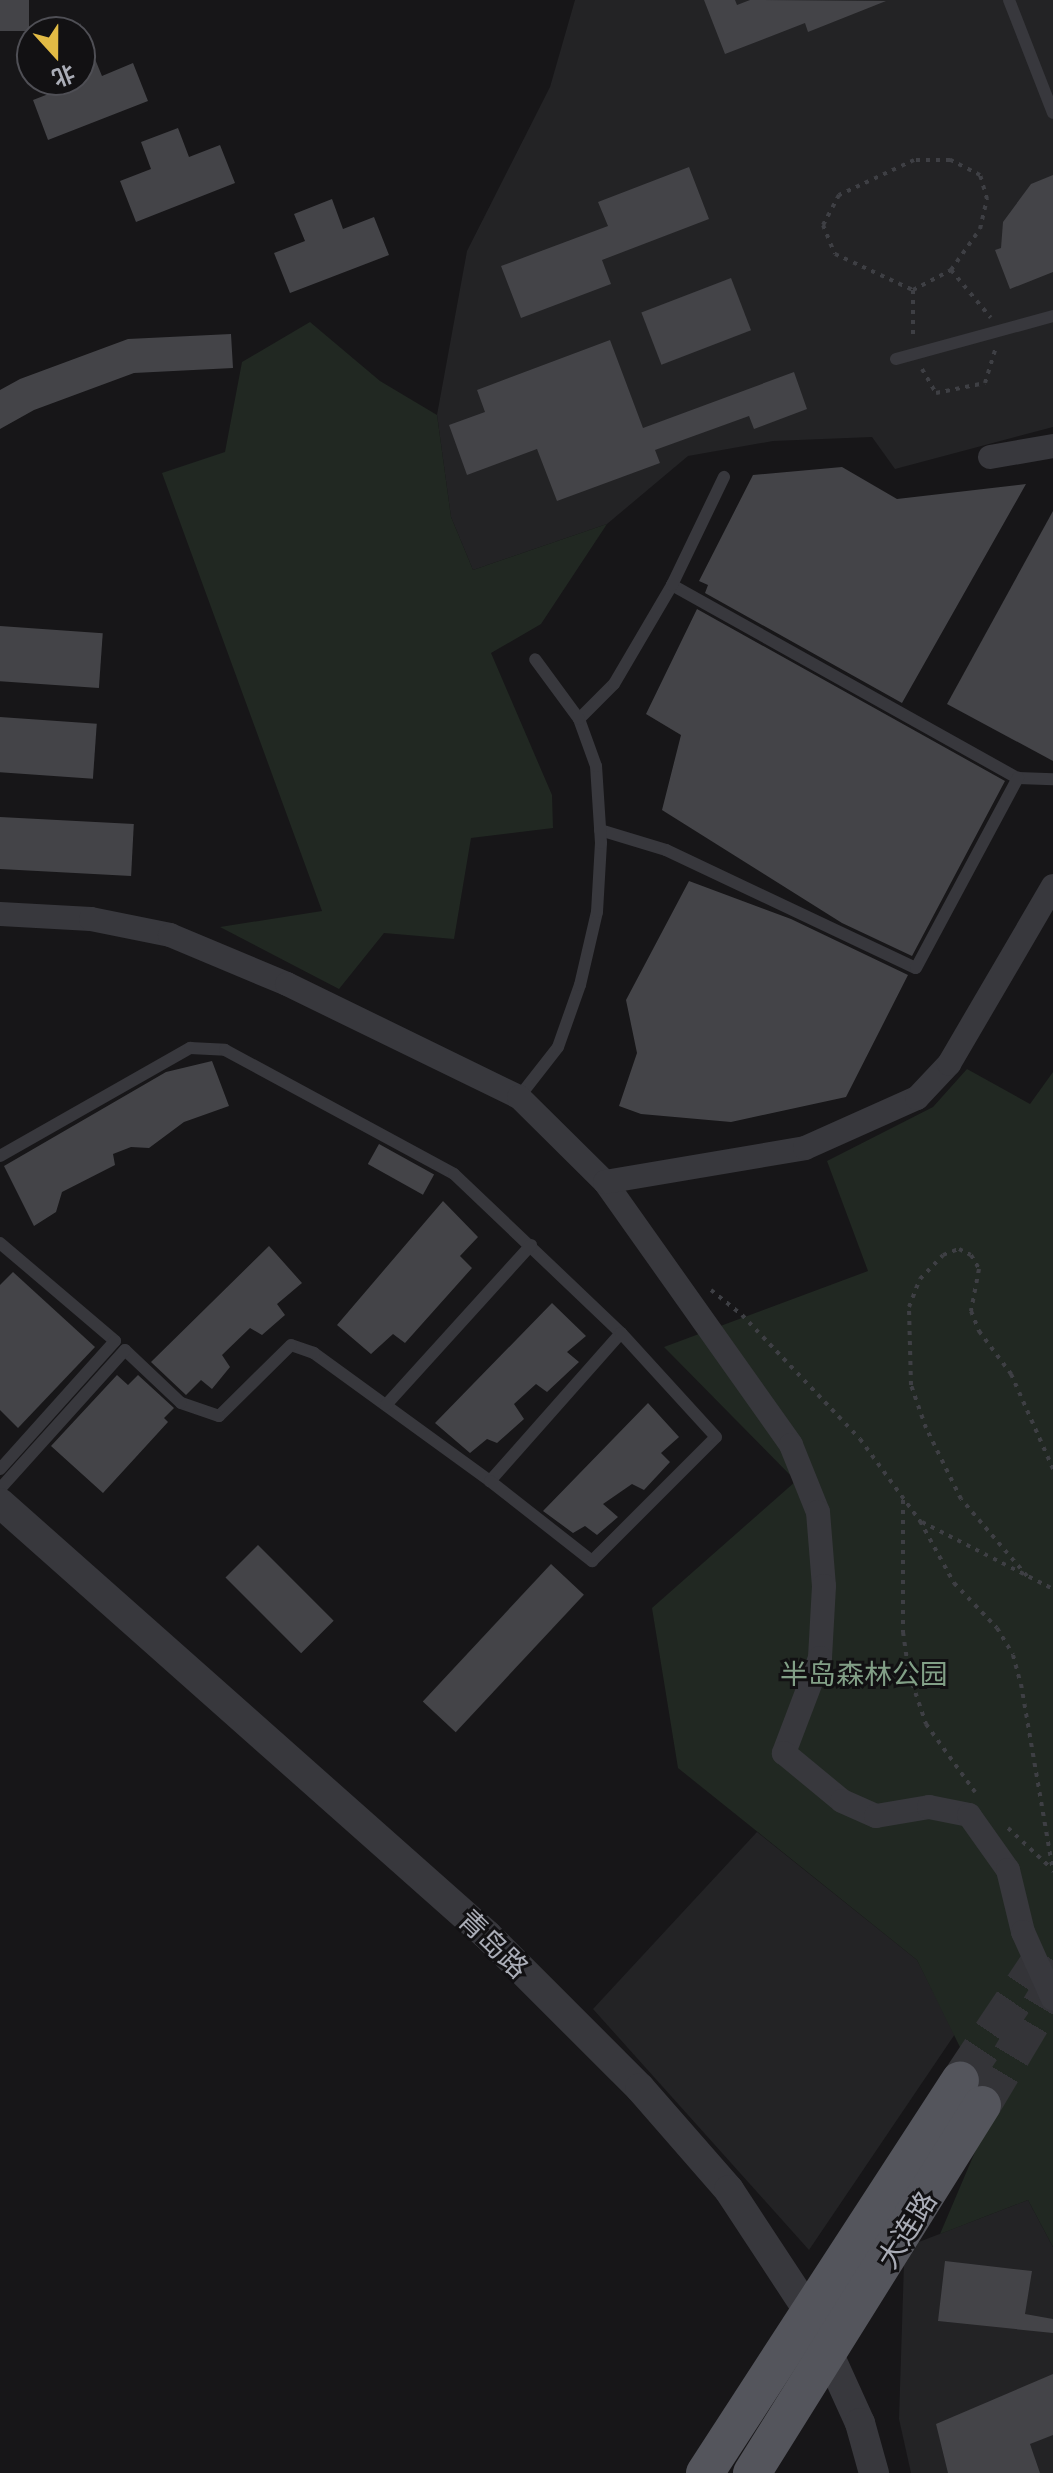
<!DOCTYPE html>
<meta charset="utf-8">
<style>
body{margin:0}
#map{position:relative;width:1053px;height:2473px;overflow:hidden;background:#171618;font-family:"Exo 2","Noto Sans SC",sans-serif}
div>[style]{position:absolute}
.built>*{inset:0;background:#232325}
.green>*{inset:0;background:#212822}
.building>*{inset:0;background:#444448;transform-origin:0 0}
.primary-tunnel>*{height:38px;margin-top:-19px;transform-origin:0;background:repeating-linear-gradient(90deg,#343438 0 38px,transparent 0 57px)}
.path>*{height:4px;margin-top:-2px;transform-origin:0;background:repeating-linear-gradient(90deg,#3e3f44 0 4px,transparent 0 10px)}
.service>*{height:12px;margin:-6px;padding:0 6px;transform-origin:6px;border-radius:6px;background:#38383d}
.minor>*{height:24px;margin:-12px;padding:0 12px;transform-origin:12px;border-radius:12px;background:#38383d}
.tertiary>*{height:30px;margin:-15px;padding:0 15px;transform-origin:15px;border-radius:15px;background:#38383d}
.primary>*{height:38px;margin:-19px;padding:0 19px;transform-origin:19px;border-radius:19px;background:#54555c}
span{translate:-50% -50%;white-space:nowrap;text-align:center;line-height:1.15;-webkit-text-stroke:6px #121113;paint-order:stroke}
.park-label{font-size:28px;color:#82a087}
.street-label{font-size:28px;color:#aaadb7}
.north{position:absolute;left:16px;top:16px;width:80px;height:80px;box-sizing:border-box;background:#121113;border:2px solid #4f4f55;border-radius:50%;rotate:159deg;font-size:22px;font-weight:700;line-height:32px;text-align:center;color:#aaadb7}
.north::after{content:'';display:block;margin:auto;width:28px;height:36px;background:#e2bb45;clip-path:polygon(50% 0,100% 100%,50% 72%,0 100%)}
</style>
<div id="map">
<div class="built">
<div style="clip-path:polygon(575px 0,1053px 0,1053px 427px,895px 469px,872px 437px,773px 441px,688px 456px,607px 524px,473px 570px,451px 517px,437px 415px,467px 251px,550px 87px)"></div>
<div style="clip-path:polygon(757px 1832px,917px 1960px,955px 2034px,809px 2250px,593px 2009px)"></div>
<div style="clip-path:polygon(1028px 2200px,1053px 2247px,1053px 2473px,911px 2473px,899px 2419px,904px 2263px,911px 2245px)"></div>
</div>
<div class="green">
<div style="clip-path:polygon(310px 322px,380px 381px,437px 415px,451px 517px,473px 570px,607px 524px,541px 624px,491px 653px,552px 795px,553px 828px,471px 838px,454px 939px,384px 933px,339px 989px,220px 927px,322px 911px,162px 473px,225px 452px,242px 362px)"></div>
<div style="clip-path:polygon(967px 1069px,1030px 1104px,1053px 1072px,1053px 2247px,1028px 2200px,940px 2234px,992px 2112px,917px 1960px,678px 1768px,652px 1608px,796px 1481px,664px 1347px,868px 1271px,827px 1161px,933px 1107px)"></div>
</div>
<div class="building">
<div style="left:0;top:0;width:29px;height:31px"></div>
<div style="clip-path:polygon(704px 0,735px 0,737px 5px,750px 0,886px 1px,808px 32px,805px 23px,725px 54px)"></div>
<div style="clip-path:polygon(80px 23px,102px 76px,133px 63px,148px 101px,48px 140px,33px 100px,64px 88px,61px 80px,80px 80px)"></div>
<div style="clip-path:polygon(178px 128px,189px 157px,220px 145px,235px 183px,136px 222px,120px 181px,151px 169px,141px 142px)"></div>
<div style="clip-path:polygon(689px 167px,709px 219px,602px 260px,611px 284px,521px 318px,501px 266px,608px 226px,598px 202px)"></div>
<div style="clip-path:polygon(1053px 175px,1053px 272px,1010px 289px,995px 250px,1001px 248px,1003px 222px,1031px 184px)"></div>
<div style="clip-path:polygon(332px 199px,343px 229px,374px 217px,389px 255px,290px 293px,274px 253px,305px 241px,294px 214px)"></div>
<div style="left:731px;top:278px;width:56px;height:96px;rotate:69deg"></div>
<div style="clip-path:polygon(231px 334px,233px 368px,134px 373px,34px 410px,0 429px,0 390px,20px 379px,128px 339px)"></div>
<div style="clip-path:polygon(610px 340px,643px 428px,794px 372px,807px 409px,754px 429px,749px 416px,655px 450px,660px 463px,557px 501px,537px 449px,467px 475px,449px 425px,485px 412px,477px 390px)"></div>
<div style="clip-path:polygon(842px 467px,897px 499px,1026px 484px,902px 703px,705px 593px,708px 585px,699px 581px,753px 475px)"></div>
<div style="clip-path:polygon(1053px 511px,1053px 761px,947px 704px)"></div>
<div style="clip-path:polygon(697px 609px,1005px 781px,912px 956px,842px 923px,662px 810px,681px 735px,646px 714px)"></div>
<div style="left:0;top:626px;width:103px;height:55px;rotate:4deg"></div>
<div style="left:0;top:717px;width:97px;height:55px;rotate:4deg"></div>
<div style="left:0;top:817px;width:134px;height:52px;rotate:3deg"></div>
<div style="clip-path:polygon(689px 881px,791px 919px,908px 975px,846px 1097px,731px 1122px,641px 1114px,619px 1106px,637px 1053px,626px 1000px)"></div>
<div style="clip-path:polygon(212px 1061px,229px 1106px,184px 1122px,149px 1148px,131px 1147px,113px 1154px,115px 1165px,62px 1192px,56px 1212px,34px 1226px,4px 1166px,166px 1072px)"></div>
<div style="left:379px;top:1144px;width:63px;height:23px;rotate:29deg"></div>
<div style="clip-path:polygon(443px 1201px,478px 1237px,460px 1256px,472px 1268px,405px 1343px,393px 1334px,371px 1354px,337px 1325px)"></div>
<div style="clip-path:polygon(269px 1246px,302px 1283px,277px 1304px,285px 1315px,262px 1335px,250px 1328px,222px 1355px,230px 1367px,212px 1389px,201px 1380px,186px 1395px,151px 1362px)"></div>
<div style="clip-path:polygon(13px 1272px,95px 1347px,18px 1428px,0 1410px,0 1285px)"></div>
<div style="clip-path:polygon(552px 1303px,586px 1336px,567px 1352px,579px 1362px,547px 1392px,536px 1384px,514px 1404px,524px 1419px,497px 1443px,487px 1439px,470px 1453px,435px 1423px)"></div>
<div style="clip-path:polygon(117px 1375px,128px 1385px,138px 1375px,174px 1408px,164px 1418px,168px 1422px,103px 1493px,51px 1446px)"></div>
<div style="clip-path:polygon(648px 1403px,679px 1437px,661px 1453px,670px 1462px,644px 1490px,632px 1484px,603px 1504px,618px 1517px,597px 1535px,585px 1526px,573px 1533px,543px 1511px)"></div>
<div style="left:258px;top:1545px;width:107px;height:46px;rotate:45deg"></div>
<div style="left:551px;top:1564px;width:45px;height:188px;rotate:43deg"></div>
<div style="clip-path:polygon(945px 2261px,1032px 2271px,1025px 2314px,1053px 2319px,1053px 2333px,938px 2321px)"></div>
<div style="clip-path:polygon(1053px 2374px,1053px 2435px,1030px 2444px,1040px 2473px,948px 2473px,936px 2424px)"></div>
</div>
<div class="primary-tunnel">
<div style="left:960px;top:2081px;width:167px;rotate:-56.2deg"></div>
<div style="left:982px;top:2105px;width:139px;rotate:-59.2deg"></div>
</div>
<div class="path">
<div style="left:951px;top:270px;width:62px;rotate:50.2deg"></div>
<div style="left:913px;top:290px;width:43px;rotate:-27.8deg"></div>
<div style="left:951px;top:270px;width:50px;rotate:-54.7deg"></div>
<div style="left:980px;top:229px;width:31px;rotate:-77deg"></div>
<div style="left:987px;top:199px;width:25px;rotate:-106deg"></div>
<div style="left:980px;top:175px;width:34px;rotate:-153deg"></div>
<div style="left:950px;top:160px;width:36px;rotate:180deg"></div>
<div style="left:914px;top:160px;width:83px;rotate:155deg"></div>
<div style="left:839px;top:195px;width:34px;rotate:118deg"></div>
<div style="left:823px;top:225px;width:31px;rotate:68deg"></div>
<div style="left:835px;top:254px;width:86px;rotate:24.8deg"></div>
<div style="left:913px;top:290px;width:49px;rotate:90deg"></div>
<div style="left:922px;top:369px;width:28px;rotate:60deg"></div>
<div style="left:936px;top:393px;width:50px;rotate:-11.5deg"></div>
<div style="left:985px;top:383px;width:38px;rotate:-73deg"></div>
<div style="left:711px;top:1290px;width:40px;rotate:39deg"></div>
<div style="left:742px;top:1315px;width:171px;rotate:46.4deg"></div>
<div style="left:860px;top:1439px;width:102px;rotate:53.8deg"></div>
<div style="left:920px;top:1521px;width:71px;rotate:61.3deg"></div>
<div style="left:954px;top:1583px;width:62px;rotate:46.3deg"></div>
<div style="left:997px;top:1628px;width:31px;rotate:59deg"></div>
<div style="left:1013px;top:1655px;width:30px;rotate:75deg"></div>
<div style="left:1021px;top:1684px;width:191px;rotate:80.3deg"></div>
<div style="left:903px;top:1500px;width:132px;rotate:90deg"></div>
<div style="left:903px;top:1632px;width:42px;rotate:81.9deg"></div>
<div style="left:909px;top:1674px;width:53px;rotate:71.2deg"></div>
<div style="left:926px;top:1724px;width:84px;rotate:54.2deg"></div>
<div style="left:922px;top:1522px;width:147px;rotate:27.1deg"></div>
<div style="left:1027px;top:1576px;width:101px;rotate:-130.6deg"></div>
<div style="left:961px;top:1499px;width:79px;rotate:-116.2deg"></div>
<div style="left:926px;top:1428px;width:46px;rotate:-109.2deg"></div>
<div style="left:911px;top:1385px;width:78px;rotate:-91.5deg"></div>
<div style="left:909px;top:1307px;width:30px;rotate:-69deg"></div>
<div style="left:920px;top:1279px;width:33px;rotate:-46deg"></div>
<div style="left:943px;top:1255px;width:17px;rotate:-21deg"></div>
<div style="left:959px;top:1249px;width:13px;rotate:27deg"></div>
<div style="left:971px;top:1255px;width:16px;rotate:60deg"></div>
<div style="left:979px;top:1269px;width:43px;rotate:100.8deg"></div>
<div style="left:971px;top:1311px;width:22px;rotate:68deg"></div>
<div style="left:979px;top:1331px;width:54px;rotate:53.3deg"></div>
<div style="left:1011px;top:1374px;width:104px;rotate:66.1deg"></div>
<div style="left:1008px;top:1828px;width:59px;rotate:42.9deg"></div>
</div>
<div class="service">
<div style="left:1009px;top:0;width:121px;rotate:68.7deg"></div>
<div style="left:896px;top:359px;width:163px;rotate:-15.3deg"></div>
<div style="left:672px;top:585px;width:396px;rotate:29.2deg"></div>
<div style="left:1018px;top:778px;width:35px;rotate:2deg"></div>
<div style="left:579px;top:719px;width:49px;rotate:-45deg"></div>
<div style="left:614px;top:684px;width:115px;rotate:-59.6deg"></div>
<div style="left:672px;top:585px;width:120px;rotate:-64.3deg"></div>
<div style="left:600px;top:830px;width:69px;rotate:16.9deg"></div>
<div style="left:666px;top:850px;width:276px;rotate:25.3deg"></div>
<div style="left:916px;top:968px;width:216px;rotate:-61.8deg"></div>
<div style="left:519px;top:1097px;width:63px;rotate:-52deg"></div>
<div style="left:558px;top:1047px;width:66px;rotate:-70.5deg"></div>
<div style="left:580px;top:985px;width:75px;rotate:-76.9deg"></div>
<div style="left:597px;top:912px;width:69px;rotate:-86.7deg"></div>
<div style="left:601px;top:843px;width:77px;rotate:-93.7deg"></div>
<div style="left:596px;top:766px;width:50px;rotate:-109.9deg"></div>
<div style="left:579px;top:719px;width:74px;rotate:-126.3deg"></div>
<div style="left:0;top:1156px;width:219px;rotate:-29.6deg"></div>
<div style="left:190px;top:1048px;width:35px;rotate:3deg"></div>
<div style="left:225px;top:1050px;width:260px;rotate:28.4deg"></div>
<div style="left:454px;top:1174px;width:231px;rotate:43.6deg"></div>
<div style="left:621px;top:1333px;width:198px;rotate:131.5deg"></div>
<div style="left:490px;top:1481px;width:218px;rotate:-144deg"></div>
<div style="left:314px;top:1353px;width:24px;rotate:-161deg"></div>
<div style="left:291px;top:1345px;width:101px;rotate:135.4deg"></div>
<div style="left:219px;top:1416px;width:40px;rotate:-161.1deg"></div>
<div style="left:181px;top:1403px;width:77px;rotate:-136.6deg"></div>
<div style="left:125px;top:1350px;width:187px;rotate:132deg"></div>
<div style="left:0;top:1243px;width:151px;rotate:40.4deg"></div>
<div style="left:115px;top:1341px;width:172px;rotate:131.9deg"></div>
<div style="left:386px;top:1405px;width:216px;rotate:-47.8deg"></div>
<div style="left:490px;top:1481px;width:130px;rotate:38.1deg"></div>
<div style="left:592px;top:1561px;width:175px;rotate:-45deg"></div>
<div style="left:716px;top:1437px;width:141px;rotate:-132.4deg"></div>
</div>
<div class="minor">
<div style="left:990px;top:457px;width:64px;rotate:-9.9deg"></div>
<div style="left:0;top:914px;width:91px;rotate:3.1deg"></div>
<div style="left:91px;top:919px;width:81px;rotate:11.4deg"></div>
<div style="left:170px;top:935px;width:127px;rotate:22.7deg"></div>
<div style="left:287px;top:984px;width:258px;rotate:26deg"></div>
<div style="left:519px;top:1097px;width:121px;rotate:44.7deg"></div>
<div style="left:605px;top:1182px;width:322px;rotate:54.7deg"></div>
<div style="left:791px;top:1445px;width:72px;rotate:68.1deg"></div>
<div style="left:818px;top:1512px;width:74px;rotate:85.4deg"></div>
<div style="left:824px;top:1586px;width:72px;rotate:93.2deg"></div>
<div style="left:820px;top:1658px;width:102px;rotate:110.8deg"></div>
<div style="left:784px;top:1753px;width:75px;rotate:39.6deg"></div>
<div style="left:842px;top:1801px;width:37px;rotate:24deg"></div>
<div style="left:876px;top:1816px;width:54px;rotate:-9.6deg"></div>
<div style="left:929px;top:1807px;width:41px;rotate:11.3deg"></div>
<div style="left:969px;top:1815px;width:67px;rotate:54.7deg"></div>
<div style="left:1008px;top:1870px;width:64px;rotate:76.4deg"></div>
<div style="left:1023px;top:1932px;width:73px;rotate:65.9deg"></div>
<div style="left:605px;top:1182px;width:203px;rotate:-9.6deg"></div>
<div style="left:805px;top:1148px;width:123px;rotate:-24.1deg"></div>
<div style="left:917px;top:1098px;width:47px;rotate:-46.7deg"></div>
<div style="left:949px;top:1064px;width:206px;rotate:-59.7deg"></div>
</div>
<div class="tertiary">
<div style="left:0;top:1503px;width:651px;rotate:41.58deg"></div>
<div style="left:487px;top:1935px;width:216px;rotate:45deg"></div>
<div style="left:640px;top:2088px;width:135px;rotate:48.9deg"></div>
<div style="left:729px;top:2190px;width:149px;rotate:56.7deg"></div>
<div style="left:811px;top:2315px;width:119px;rotate:65.6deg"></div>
<div style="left:860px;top:2423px;width:52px;rotate:74.4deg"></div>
</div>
<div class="primary">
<div style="left:705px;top:2473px;width:468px;rotate:-57deg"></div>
<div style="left:752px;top:2473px;width:434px;rotate:-58deg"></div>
</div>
<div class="park-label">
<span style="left:864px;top:1673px">半岛森林公园</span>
</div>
<div class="street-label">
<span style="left:494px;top:1943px;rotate:44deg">青岛路</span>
<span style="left:906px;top:2229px;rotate:-58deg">大连路</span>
</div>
<div class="north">北</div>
</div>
